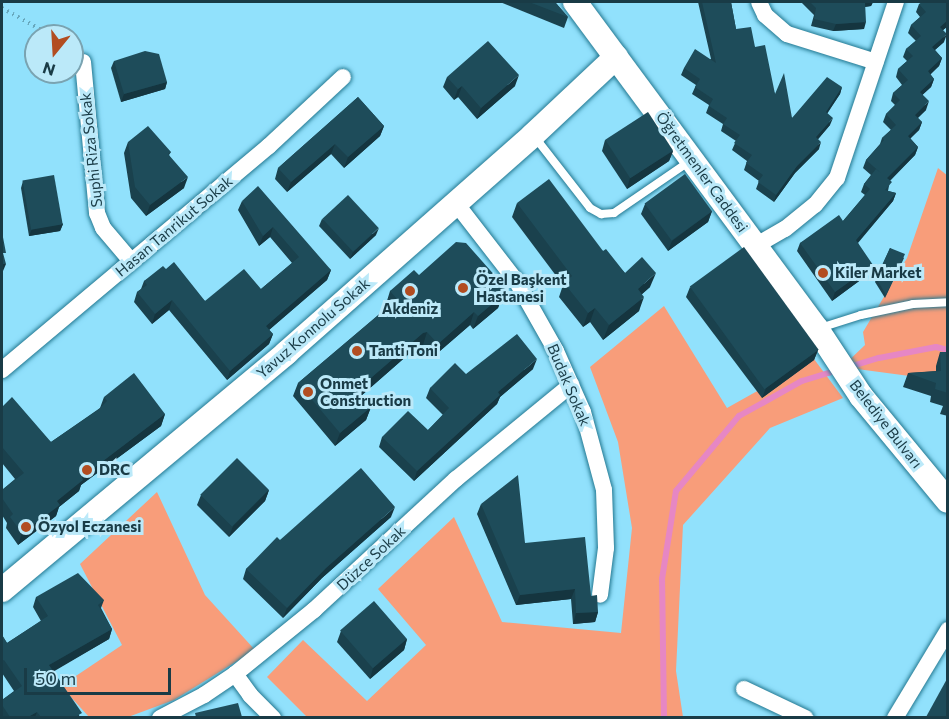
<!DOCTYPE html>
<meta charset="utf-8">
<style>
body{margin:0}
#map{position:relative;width:949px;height:719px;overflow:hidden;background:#91e1fc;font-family:Commissioner,sans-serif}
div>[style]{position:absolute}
.green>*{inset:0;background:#f89d7a}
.stream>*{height:6px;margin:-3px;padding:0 3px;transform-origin:3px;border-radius:3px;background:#e687c4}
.path>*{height:4px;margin-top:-2px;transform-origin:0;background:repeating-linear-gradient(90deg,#67a7bc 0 1.5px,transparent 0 6px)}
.roads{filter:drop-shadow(0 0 2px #237891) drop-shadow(0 0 2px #237891)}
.lane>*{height:8px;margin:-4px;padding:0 4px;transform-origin:4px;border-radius:4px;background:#fff}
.street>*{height:16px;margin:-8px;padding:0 8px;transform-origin:8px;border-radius:8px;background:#fff}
.secondary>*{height:24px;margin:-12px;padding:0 12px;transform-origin:12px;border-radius:12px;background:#fff}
.wall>*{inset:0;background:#1a414d}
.shaded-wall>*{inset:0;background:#15353f}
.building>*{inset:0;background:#1e4c5a;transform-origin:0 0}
.dots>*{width:16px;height:16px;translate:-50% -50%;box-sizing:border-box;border:3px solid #bbe9f9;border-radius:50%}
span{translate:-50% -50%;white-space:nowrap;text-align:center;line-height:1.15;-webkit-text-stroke:6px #bbe9f9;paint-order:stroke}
.street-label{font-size:15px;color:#193b46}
.poi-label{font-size:15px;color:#193b46;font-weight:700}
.left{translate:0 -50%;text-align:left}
.frame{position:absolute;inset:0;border:3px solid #193b46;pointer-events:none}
.north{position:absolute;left:24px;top:24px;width:60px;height:60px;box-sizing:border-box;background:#bbe9f9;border:2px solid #7aa3b1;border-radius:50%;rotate:198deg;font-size:16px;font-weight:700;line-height:24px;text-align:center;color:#193b46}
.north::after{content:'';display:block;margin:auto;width:21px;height:27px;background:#b24d21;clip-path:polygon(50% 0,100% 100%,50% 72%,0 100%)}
.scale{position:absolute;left:24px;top:668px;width:147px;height:27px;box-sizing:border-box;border:3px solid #193b46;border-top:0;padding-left:8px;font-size:18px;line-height:21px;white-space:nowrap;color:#193b46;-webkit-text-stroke:4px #bbe9f9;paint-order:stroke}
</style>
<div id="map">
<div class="green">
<div style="clip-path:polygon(938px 168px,948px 176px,947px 381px,842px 367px,865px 345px,863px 332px,907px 258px)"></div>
<div style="clip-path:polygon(664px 306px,727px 408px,814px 359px,843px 398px,770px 428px,683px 525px,676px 671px,683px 717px,307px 717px,267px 677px,303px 640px,367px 701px,426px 645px,378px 589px,454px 517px,502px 622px,621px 633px,632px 528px,618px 442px,590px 367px)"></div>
<div style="clip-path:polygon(157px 492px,205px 595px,255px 650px,174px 700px,128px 717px,89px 717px,61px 686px,122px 645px,80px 564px)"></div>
</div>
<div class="stream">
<div style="left:849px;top:367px;width:31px;rotate:-17deg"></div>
<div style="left:879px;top:358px;width:58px;rotate:-10.9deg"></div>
<div style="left:936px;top:347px;width:12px;rotate:14deg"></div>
<div style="left:664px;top:718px;width:139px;rotate:-90.8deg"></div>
<div style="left:662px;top:579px;width:89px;rotate:-81deg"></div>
<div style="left:676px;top:491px;width:98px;rotate:-50deg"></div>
<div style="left:739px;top:416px;width:72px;rotate:-29.1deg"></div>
<div style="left:802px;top:381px;width:39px;rotate:-17deg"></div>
</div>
<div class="path">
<div style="left:2px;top:8px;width:57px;rotate:29.2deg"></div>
</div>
<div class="roads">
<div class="lane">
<div style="left:534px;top:136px;width:91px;rotate:52.1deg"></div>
<div style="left:590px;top:208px;width:13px;rotate:29deg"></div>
<div style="left:601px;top:214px;width:13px;rotate:-4deg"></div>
<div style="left:614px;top:213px;width:92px;rotate:-34.4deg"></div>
<div style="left:820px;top:328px;width:43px;rotate:-17.6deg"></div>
<div style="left:861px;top:315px;width:53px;rotate:-11.9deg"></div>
<div style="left:913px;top:304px;width:35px;rotate:-3deg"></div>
</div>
<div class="street">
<div style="left:759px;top:2px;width:14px;rotate:65deg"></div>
<div style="left:765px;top:15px;width:29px;rotate:41deg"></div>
<div style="left:787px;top:34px;width:93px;rotate:17.5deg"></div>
<div style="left:83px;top:62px;width:152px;rotate:84.7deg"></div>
<div style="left:97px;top:213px;width:16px;rotate:68deg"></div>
<div style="left:103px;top:228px;width:43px;rotate:49.7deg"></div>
<div style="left:455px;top:202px;width:101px;rotate:52.2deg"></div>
<div style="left:517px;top:282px;width:79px;rotate:60.5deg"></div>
<div style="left:556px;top:351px;width:67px;rotate:66.1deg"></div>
<div style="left:583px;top:412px;width:81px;rotate:74.9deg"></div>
<div style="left:604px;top:490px;width:58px;rotate:88deg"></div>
<div style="left:606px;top:548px;width:47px;rotate:97.3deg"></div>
<div style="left:755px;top:246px;width:34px;rotate:-30deg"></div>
<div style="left:785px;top:229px;width:38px;rotate:-39deg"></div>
<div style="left:815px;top:205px;width:35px;rotate:-51deg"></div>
<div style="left:837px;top:178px;width:186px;rotate:-71.5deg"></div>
<div style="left:2px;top:370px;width:349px;rotate:-40deg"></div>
<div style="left:269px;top:146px;width:101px;rotate:-43deg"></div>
<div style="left:235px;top:674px;width:26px;rotate:54deg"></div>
<div style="left:250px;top:695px;width:33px;rotate:45deg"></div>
<div style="left:744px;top:689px;width:68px;rotate:25.4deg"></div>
<div style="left:160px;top:718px;width:50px;rotate:-27.6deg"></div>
<div style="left:204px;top:695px;width:37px;rotate:-34deg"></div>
<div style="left:235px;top:674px;width:102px;rotate:-39deg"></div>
<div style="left:314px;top:610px;width:193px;rotate:-42.7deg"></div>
<div style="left:456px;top:479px;width:149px;rotate:-39.3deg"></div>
<div style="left:895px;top:718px;width:103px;rotate:-58.9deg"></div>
</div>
<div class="secondary">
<div style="left:575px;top:2px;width:407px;rotate:53.5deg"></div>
<div style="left:817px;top:329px;width:80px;rotate:56.7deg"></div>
<div style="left:861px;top:396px;width:136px;rotate:50.4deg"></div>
<div style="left:2px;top:590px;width:370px;rotate:-39.8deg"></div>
<div style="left:286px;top:353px;width:329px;rotate:-41.4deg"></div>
<div style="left:533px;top:135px;width:114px;rotate:-43.2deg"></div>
</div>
</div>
<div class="wall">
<div style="clip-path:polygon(500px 2px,555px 2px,568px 17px,564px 28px)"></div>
<div style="clip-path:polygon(698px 2px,731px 2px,736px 29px,755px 47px,775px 94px,792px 118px,842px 87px,840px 94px,827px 114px,830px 125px,818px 139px,819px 149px,795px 173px,774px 202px,756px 189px,759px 181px,744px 170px,747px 161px,732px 150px,736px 141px,721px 131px,723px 124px,706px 113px,709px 105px,692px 94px,696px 85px,681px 75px,684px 68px,711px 59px)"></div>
<div style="clip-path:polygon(801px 2px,873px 2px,871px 6px,865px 7px,864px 29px,833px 31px,811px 26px,814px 15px)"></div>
<div style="clip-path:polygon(948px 2px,948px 26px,943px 30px,944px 42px,935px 50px,942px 58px,939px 66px,930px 74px,934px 79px,931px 87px,922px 95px,926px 110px,918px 118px,922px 122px,919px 130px,910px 138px,918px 147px,915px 155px,890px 181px,888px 191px,896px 193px,893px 201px,858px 243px,870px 273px,832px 301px,797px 251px,800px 243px,843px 221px,865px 195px,861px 192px,864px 184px,871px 175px,863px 168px,866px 160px,880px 144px,882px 138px,891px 130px,883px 122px,886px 114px,895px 105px,891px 101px,893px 93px,902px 85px,896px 77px,898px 69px,907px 61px,903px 57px,906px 49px,916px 41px,908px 33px,911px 25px,920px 17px,916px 12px,919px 4px)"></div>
<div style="clip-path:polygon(114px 61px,167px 82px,165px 89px,121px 102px,111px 68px)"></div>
<div style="clip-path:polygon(447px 77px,515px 86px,477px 119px,458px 97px,454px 100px,443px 87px)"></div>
<div style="clip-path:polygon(358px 97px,384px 126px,380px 136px,344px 168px,331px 154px,287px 192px,275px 179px,278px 168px)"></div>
<div style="clip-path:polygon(605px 140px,673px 151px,669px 161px,627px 189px,602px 151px)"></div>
<div style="clip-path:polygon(128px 142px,171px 152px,169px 155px,184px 188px,146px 216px,131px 198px,124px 153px)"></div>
<div style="clip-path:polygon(23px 181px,63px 224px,60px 231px,29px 236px,21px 188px)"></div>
<div style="clip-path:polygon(242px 201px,331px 270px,327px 280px,269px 330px,273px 334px,269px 344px,227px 380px,169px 310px,152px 324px,134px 302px,137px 292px,141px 289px,144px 281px,166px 269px,205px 301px,261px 289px,292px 263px,270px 237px,259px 246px,238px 210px)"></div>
<div style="clip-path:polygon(517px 203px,603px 251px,625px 273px,650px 287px,642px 294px,639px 311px,603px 340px,590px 322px,583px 327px,559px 297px,563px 285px,512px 217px)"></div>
<div style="clip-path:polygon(645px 204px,712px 211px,708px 222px,668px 251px,641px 214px)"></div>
<div style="clip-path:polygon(322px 219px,376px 235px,350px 259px,319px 226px)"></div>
<div style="clip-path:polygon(890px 248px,904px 258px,885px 298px,875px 282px)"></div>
<div style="clip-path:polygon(419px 275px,503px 295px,498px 308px,473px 329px,470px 325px,433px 357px,423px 345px,418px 346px,362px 395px,371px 407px,366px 420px,335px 446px,293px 396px,298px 383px,388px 307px,386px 304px,390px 291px)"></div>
<div style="clip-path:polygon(690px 287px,818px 350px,814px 360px,762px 398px,686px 297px)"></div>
<div style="clip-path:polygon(940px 352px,948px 352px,948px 416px,940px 414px,943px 406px,930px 402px,931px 396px,903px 387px,908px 373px,936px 371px,936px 366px)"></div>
<div style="clip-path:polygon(533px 369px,500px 397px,497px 404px,414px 481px,379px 447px,382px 437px,428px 430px,443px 415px,426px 398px,430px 388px,466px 374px)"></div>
<div style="clip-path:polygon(104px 397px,165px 414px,161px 426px,81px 485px,79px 491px,59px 507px,56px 516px,18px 545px,6px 528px,7px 523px,2px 515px,2px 490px,15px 479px,2px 463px,2px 407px,51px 442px,100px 408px)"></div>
<div style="clip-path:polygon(269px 490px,265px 501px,229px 537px,197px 505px,201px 495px)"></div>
<div style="clip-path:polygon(481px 504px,525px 543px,591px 596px,598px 612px,595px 622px,573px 624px,571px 599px,516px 605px,477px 514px)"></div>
<div style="clip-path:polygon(391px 517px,322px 578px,283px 618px,243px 579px,246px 569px,280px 540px)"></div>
<div style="clip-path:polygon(36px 597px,104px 600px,101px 608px,112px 629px,109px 639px,53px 671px,80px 717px,2px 717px,2px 700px,14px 691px,2px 673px,2px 635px,7px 643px,41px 621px,33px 607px)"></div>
<div style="clip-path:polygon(341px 631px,407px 639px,404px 650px,370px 679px,337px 642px)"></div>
</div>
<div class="shaded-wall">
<div style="clip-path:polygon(865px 2px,873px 2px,871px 6px,863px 7px)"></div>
<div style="clip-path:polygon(948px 20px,948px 26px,937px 35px,940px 27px)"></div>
<div style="clip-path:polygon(866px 22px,864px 29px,833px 31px,836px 24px)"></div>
<div style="clip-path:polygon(947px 34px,944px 42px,929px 55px,932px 47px)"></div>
<div style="clip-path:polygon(942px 58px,939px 66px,925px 80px,928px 71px)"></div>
<div style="clip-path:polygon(519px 75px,515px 86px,477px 119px,481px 108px)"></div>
<div style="clip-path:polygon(934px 79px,931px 87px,917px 100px,920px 92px)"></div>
<div style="clip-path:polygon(167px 82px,165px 89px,121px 102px,124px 94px)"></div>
<div style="clip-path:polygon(462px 86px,458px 97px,454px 100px,458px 89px)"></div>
<div style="clip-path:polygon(842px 87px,840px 94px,823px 119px,826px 112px)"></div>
<div style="clip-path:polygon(929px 101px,926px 110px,912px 123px,915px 115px)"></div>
<div style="clip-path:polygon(833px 118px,830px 125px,814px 144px,816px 137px)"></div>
<div style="clip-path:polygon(922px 122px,919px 130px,905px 144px,908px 136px)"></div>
<div style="clip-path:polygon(384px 126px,380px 136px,344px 168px,348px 157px)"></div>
<div style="clip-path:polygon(821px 142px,819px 149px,795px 173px,774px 202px,776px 195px,797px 166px)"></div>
<div style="clip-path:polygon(335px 144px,331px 154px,287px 192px,291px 182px)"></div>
<div style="clip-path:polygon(918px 147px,915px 155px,884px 186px,887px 178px)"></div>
<div style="clip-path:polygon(673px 151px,669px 161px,627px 189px,630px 178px)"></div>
<div style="clip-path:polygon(188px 177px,184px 188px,146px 216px,150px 205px)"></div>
<div style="clip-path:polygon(896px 193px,893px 201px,853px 248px,856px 240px)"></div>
<div style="clip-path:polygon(712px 211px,708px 222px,668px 251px,672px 241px)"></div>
<div style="clip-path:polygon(63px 224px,60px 231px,29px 236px,32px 229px)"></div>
<div style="clip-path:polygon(273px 227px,270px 237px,259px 246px,263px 236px)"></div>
<div style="clip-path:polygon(379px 228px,376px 235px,350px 259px,353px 252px)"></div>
<div style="clip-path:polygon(2px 264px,6px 264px,3px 271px,2px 271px)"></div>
<div style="clip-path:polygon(873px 265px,870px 273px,832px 301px,835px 292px)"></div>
<div style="clip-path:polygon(331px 270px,327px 280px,262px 336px,266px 326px)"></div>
<div style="clip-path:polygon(656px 273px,650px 287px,632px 303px,638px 289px)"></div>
<div style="clip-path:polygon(503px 295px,498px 308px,473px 329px,478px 316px)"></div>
<div style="clip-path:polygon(644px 297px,639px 311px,603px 340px,609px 325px)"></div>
<div style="clip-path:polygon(172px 300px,169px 310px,152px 324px,155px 314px)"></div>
<div style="clip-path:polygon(595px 308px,590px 322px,583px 327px,588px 313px)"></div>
<div style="clip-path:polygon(474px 312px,470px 325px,433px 357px,438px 344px)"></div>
<div style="clip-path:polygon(427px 332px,423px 345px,418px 346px,353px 403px,357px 390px,423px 333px)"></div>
<div style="clip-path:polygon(273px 334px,269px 344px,227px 380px,230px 371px)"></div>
<div style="clip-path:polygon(818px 350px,814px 360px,762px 398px,766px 388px)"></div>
<div style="clip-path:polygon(537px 359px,533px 369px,500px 397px,497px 404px,414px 481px,417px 471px,498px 392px)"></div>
<div style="clip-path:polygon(371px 407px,366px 420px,335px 446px,340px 433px)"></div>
<div style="clip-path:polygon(165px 414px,161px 426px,81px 485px,79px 491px,59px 507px,56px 516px,18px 545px,22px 533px,82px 477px)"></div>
<div style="clip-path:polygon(269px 490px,265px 501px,229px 537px,233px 526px)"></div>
<div style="clip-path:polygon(395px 507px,391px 517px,322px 578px,283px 618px,287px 608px,326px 568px)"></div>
<div style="clip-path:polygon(575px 589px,571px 599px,516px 605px,520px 595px)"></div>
<div style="clip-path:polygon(598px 612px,595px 622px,573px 624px,576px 613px)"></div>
<div style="clip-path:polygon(112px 629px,109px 639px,46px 676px,49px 665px)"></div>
<div style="clip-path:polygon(407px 639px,404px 650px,370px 679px,373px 668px)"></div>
<div style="clip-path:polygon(37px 712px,35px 717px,28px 717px)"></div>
</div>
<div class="building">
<div style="clip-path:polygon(529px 2px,555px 2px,568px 17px)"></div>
<div style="clip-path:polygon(702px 2px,731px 2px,736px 29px,751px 27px,755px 47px,765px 45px,775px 94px,784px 73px,792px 118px,827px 77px,842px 87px,826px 112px,833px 118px,816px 137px,821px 142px,797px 166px,776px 195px,758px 182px,763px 175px,746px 163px,752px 155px,734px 143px,740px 135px,723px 124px,727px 118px,709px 106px,713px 99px,695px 87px,700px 79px,684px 68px,695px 49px,716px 63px)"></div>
<div style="clip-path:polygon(810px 2px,865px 2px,866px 22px,836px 24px,814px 19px,816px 8px)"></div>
<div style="clip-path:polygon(922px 2px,948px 2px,948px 20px,940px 27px,947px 34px,932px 47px,942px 58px,928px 71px,934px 79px,920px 92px,929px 101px,915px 115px,922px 122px,908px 136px,918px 147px,887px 178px,892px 182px,885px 190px,896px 193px,856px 240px,873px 265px,835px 292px,800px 243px,839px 215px,843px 221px,870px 189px,864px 184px,876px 169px,881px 173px,866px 160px,884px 140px,882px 138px,896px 125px,886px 114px,900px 100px,893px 93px,908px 80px,898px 69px,913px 56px,906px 49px,921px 36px,911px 25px,926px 12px,919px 4px)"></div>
<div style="clip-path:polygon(488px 41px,519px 75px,481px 108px,462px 86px,458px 89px,447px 77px)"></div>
<div style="clip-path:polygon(145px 51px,159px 54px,167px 82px,124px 94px,114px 61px)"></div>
<div style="clip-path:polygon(358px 97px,384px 126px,348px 157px,335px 144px,291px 182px,278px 168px)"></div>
<div style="left:648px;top:112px;width:46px;height:51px;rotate:57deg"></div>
<div style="clip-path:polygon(148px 126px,171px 152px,168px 154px,188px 177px,150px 205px,135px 187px,128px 142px)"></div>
<div style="left:685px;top:174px;width:46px;height:50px;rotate:54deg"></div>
<div style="left:54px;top:175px;width:50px;height:32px;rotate:80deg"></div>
<div style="clip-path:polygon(549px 179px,603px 251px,606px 249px,625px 273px,642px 257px,656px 273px,638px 289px,644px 297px,609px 325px,595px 308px,588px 313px,564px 283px,572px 276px,517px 203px)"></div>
<div style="clip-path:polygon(258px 186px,331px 270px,266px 326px,273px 334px,230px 371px,172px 300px,155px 314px,137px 292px,147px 285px,144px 281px,163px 266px,166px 269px,174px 262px,205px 301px,244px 269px,261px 289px,299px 257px,273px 227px,263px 236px,242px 201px)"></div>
<div style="left:348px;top:195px;width:45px;height:35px;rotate:47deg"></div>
<div style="clip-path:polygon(2px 232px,6px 253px,3px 253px,6px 264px,2px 264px)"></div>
<div style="clip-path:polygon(456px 242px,466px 243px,505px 287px,503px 295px,478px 316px,474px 312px,438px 344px,427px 332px,423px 333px,357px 390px,371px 407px,340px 433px,298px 383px,397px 299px,390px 291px,414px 270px,419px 275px)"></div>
<div style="left:744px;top:247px;width:127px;height:67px;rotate:54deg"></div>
<div style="clip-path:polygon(890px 248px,905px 254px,886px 295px,876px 278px)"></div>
<div style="clip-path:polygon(517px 334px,537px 359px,498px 392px,500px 395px,417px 471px,382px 437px,408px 411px,428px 430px,449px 408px,430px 388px,455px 363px,466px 374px)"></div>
<div style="clip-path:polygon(940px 352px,948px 352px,948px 393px,935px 389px,936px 383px,908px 373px,941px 371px)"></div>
<div style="clip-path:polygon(134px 373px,165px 414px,82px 477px,83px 480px,57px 501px,60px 505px,22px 533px,10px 517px,13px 514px,2px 498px,2px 490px,24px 473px,2px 447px,2px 407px,12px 397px,51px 442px,98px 410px,107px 401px,104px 397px)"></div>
<div style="left:237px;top:458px;width:45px;height:52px;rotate:45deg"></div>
<div style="clip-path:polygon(361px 468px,395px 507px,326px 568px,287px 608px,246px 569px,277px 537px,280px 540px)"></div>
<div style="clip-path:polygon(518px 475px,525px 543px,585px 537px,591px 596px,597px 595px,598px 612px,576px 613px,575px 589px,520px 595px,481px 504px)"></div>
<div style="clip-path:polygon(78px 573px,104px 600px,98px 605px,112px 629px,49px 665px,82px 713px,75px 717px,41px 717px,37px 712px,28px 717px,10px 717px,2px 705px,2px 700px,22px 686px,4px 660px,2px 661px,2px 635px,7px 643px,48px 616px,36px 597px)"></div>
<div style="left:374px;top:601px;width:50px;height:45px;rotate:49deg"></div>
<div style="clip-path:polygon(948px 677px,948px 717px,926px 717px)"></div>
<div style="clip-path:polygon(238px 703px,242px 717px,196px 717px,195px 713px)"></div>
</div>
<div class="dots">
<div style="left:823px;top:273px;background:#b24d21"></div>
<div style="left:463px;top:288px;background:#b24d21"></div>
<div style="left:410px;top:291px;background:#b24d21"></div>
<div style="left:357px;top:351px;background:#b24d21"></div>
<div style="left:308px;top:392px;background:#b24d21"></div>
<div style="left:87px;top:470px;background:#b24d21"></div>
<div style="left:26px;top:527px;background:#b24d21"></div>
</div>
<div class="street-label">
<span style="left:91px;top:150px;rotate:-96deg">Suphi Riza Sokak</span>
<span style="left:702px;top:172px;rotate:54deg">Öğretmenler Caddesi</span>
<span style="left:174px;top:226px;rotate:-40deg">Hasan Tanrikut Sokak</span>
<span style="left:313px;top:328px;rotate:-41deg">Yavuz Konnolu Sokak</span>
<span style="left:569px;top:385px;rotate:67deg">Budak Sokak</span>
<span style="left:886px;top:424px;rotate:52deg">Belediye Bulvarı</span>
<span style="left:371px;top:558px;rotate:-43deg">Düzce Sokak</span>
</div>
<div class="poi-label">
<span class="left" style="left:835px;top:273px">Kiler Market</span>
<span class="left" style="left:476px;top:288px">Özel Başkent<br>Hastanesi</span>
<span style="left:410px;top:309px">Akdeniz</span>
<span class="left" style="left:369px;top:351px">Tanti Toni</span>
<span class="left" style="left:320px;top:392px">Onmet<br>Construction</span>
<span class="left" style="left:99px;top:470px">DRC</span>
<span class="left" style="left:38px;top:527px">Özyol Eczanesi</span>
</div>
<div class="frame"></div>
<div class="north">N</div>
<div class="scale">50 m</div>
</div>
